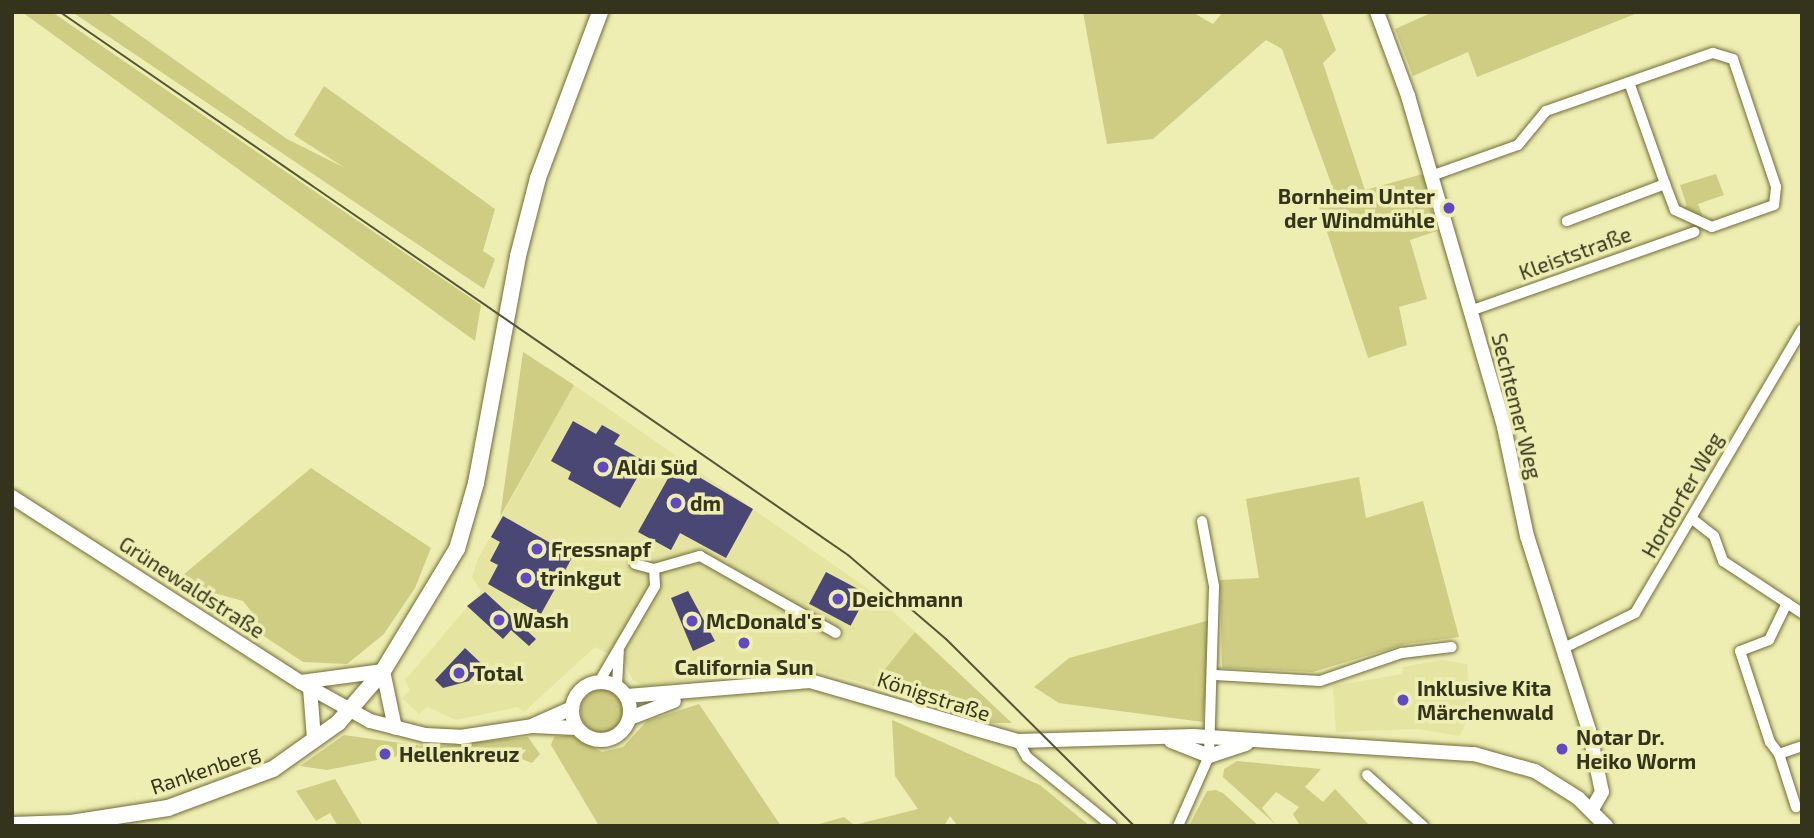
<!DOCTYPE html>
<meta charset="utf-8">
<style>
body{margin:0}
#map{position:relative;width:1814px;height:838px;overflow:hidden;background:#efeeb2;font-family:"Exo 2",sans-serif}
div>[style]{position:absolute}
.built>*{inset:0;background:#e5e4a1}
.green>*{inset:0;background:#cecd83}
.round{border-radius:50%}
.building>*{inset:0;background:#4b4775;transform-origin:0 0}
.roads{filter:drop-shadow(0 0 2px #6f6d36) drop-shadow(0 0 2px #6f6d36)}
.street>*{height:10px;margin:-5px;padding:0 5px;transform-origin:5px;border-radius:5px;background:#fff}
.secondary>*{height:14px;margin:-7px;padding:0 7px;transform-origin:7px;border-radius:7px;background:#fff}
.secondary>.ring{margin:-7px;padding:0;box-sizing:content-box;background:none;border:14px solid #fff;border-radius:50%}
.primary>*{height:16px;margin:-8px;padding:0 8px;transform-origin:8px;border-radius:8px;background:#fff}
.tram>*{height:2px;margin:-1px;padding:0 1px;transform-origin:1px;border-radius:1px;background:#555537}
.dots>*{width:19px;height:19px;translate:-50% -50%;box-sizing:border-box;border:4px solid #efeeb2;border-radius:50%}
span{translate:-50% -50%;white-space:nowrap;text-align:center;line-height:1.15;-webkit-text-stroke:7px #efeeb2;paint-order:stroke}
.poi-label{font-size:21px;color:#34341c;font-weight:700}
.right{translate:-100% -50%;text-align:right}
.left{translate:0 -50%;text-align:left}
.street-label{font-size:21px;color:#34341c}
.frame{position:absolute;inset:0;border:14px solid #34341c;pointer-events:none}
</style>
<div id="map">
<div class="built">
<div style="clip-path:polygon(574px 385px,867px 588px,915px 632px,872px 685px,820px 671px,778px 669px,643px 686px,632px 679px,625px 662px,595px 647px,524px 712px,518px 707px,456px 720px,427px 707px,419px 714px,402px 698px,410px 690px,405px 680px,481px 591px,472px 577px,478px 559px)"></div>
<div style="clip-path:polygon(1441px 660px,1467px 664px,1471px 712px,1460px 736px,1417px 729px,1336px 732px,1333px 686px,1402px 674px,1403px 667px)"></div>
</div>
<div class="green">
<div style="clip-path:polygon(22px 12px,52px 12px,481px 305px,475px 341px)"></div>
<div style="clip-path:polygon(72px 12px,107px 12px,287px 139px,345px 168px,294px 135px,324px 86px,495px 209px,483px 251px,495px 259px,484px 289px)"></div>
<div style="clip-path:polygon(1083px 12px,1192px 12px,1213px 24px,1223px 12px,1321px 12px,1336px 50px,1323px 63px,1365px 190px,1423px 174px,1437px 231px,1410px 240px,1427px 299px,1399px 307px,1407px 345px,1368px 358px,1316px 198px,1335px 194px,1282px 49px,1266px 40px,1153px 139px,1107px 144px)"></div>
<div style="clip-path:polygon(1433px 12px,1640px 12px,1477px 77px,1468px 52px,1413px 76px,1395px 29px)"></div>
<div style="clip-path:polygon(1716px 174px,1724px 195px,1698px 204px,1704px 220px,1680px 209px,1687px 206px,1680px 185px)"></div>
<div style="clip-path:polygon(523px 352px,574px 385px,500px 517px)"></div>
<div style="clip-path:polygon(311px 468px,431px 548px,415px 588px,384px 634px,347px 664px,303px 662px,256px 631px,258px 620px,243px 601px,214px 593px,183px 575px)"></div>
<div style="clip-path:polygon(1359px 477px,1366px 518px,1423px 501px,1459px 637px,1406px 644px,1313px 672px,1222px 668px,1220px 580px,1259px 578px,1246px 499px)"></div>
<div style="clip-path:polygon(1210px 620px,1203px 722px,1059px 703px,1034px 687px,1069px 658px)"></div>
<div style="clip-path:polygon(915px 632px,1012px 723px,990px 723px,872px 685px)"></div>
<div class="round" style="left:581px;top:689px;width:44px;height:44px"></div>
<div style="clip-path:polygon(699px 704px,781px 826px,599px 826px,551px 745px,554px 737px,570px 735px,602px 752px,623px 747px,647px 721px)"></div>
<div style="clip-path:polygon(892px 720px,1040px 785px,1090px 826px,958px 826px,950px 816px,944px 826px,812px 826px,844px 817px,854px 825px,918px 809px,895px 776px)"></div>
<div style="clip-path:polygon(344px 735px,429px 747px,528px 737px,540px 754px,532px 763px,499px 750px,413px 753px,327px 770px,300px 766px)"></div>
<div style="clip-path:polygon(1237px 761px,1321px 769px,1305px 787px,1323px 802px,1335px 789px,1370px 826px,1300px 826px,1293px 814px,1299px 807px,1276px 792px,1262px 808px,1275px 824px,1223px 777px,1224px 769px)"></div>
<div style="clip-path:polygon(335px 779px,363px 826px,338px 826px,330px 813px,316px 821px,296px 791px)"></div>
<div style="clip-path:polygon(1216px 790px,1223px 793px,1259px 826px,1189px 826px,1207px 791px)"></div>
</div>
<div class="building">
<div style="clip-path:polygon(573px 421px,596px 434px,602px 425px,620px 435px,614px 444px,646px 462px,620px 508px,568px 479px,571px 472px,551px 461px)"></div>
<div style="clip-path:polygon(671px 473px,689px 483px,694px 474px,753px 509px,726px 558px,680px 533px,671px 550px,638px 532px)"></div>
<div style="clip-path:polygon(503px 516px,573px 556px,541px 614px,488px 584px,498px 565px,490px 561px,500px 542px,491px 537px)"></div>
<div style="left:826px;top:572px;width:47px;height:36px;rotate:28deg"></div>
<div style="clip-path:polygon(688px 591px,715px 641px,693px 651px,671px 598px)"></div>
<div style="clip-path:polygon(485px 592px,536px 639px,529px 646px,511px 630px,503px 639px,467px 606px)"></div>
<div style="clip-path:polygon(465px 648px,483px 665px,469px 681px,443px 688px,435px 680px)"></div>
</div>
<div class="roads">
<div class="street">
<div style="left:1630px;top:85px;width:105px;rotate:70.5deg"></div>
<div style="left:1431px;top:176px;width:92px;rotate:-19.6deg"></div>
<div style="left:1518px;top:145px;width:44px;rotate:-50.5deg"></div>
<div style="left:1546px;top:111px;width:177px;rotate:-19.2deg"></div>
<div style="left:1713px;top:53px;width:21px;rotate:17deg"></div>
<div style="left:1733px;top:59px;width:135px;rotate:71.4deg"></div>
<div style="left:1776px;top:187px;width:18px;rotate:96deg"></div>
<div style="left:1774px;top:205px;width:66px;rotate:160.5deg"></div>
<div style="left:1712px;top:227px;width:41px;rotate:-155.3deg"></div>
<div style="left:1675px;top:210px;width:28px;rotate:-111deg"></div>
<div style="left:1665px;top:184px;width:105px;rotate:159.3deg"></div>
<div style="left:1470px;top:311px;width:238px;rotate:-19.4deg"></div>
<div style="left:1691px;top:518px;width:29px;rotate:38deg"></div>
<div style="left:1714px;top:536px;width:27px;rotate:70deg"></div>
<div style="left:1723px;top:561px;width:95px;rotate:33.4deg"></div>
<div style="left:635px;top:564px;width:20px;rotate:15deg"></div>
<div style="left:654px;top:569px;width:48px;rotate:-15.8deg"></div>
<div style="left:700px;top:556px;width:156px;rotate:29.5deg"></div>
<div style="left:1787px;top:603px;width:41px;rotate:115.9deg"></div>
<div style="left:1769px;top:640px;width:31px;rotate:159deg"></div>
<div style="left:1740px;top:651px;width:96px;rotate:71.8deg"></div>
<div style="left:1770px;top:742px;width:15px;rotate:53deg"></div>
<div style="left:1779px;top:754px;width:24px;rotate:-19deg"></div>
<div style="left:1566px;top:647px;width:77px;rotate:-26.2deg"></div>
<div style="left:1635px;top:613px;width:329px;rotate:-59.5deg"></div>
<div style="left:1215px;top:675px;width:105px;rotate:3.3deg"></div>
<div style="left:1320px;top:681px;width:87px;rotate:-18.9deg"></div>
<div style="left:1402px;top:653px;width:50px;rotate:-6.8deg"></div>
<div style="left:599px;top:682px;width:111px;rotate:-59.7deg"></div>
<div style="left:655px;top:586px;width:17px;rotate:-93deg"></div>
<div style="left:617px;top:686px;width:35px;rotate:-87deg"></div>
<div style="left:1018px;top:741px;width:18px;rotate:61deg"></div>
<div style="left:1027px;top:757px;width:109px;rotate:39.1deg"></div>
<div style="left:1779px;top:754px;width:56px;rotate:72.2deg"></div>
<div style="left:1367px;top:775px;width:76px;rotate:42.3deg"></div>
<div style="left:1178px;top:826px;width:77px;rotate:-66.1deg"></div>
<div style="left:1209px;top:756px;width:170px;rotate:-88.3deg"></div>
<div style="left:1214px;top:586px;width:66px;rotate:-100.5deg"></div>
</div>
<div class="secondary">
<div style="left:1377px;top:12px;width:90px;rotate:69.7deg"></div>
<div style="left:1408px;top:96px;width:345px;rotate:73.8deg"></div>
<div style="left:1504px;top:427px;width:111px;rotate:78.1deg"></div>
<div style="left:1527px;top:536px;width:204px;rotate:72.3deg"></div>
<div style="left:1589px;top:730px;width:63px;rotate:78.2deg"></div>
<div style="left:1602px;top:792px;width:20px;rotate:120deg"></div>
<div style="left:12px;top:497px;width:342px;rotate:32.7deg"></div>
<div style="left:300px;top:682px;width:80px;rotate:29.1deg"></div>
<div style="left:370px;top:721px;width:57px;rotate:14.3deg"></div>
<div style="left:425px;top:735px;width:35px;rotate:3deg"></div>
<div style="left:460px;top:737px;width:74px;rotate:-8.6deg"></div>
<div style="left:533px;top:726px;width:43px;rotate:2.7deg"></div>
<div class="ring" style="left:572px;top:682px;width:44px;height:44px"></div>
<div style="left:301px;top:682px;width:83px;rotate:-7.6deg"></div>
<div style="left:383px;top:671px;width:58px;rotate:78.1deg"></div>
<div style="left:310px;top:688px;width:51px;rotate:85.5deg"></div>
<div style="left:627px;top:696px;width:184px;rotate:-4.7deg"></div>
<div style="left:810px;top:681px;width:216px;rotate:16.1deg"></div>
<div style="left:1018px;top:741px;width:175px;rotate:-1.6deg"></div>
<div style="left:1193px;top:736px;width:282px;rotate:3.7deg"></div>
<div style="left:1474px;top:754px;width:63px;rotate:15.6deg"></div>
<div style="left:1535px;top:771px;width:51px;rotate:32.1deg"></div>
<div style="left:1578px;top:798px;width:40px;rotate:45deg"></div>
<div style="left:630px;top:718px;width:47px;rotate:-21.1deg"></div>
<div style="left:534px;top:725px;width:42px;rotate:-24.1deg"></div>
<div style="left:1171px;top:741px;width:41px;rotate:21.5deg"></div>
<div style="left:1209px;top:756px;width:39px;rotate:-18deg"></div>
</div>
<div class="primary">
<div style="left:12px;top:825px;width:59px;rotate:-1.9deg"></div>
<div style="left:71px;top:823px;width:98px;rotate:-8.8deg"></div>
<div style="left:168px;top:808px;width:112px;rotate:-20.4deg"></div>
<div style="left:273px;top:769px;width:80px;rotate:-35.3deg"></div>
<div style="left:338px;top:723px;width:69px;rotate:-49.1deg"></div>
<div style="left:383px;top:671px;width:143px;rotate:-58.8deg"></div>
<div style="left:457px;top:549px;width:69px;rotate:-73.9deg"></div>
<div style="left:476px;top:483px;width:231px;rotate:-79.5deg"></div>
<div style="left:518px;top:256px;width:81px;rotate:-75.6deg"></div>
<div style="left:538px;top:178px;width:177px;rotate:-69.5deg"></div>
</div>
</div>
<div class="tram">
<div style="left:60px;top:12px;width:957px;rotate:34.57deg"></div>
<div style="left:848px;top:555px;width:129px;rotate:40.6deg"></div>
<div style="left:946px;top:639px;width:265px;rotate:44.8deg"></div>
</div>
<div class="dots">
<div style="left:1449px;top:208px;background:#6149c1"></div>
<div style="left:603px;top:467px;background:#6149c1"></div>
<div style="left:676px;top:503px;background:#6149c1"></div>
<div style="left:537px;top:549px;background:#6149c1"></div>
<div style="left:526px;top:578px;background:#6149c1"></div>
<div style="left:838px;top:599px;background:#6149c1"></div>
<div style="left:499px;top:620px;background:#6149c1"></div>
<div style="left:692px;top:621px;background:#6149c1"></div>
<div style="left:744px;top:643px;background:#6149c1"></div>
<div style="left:459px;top:673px;background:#6149c1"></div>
<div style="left:1403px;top:700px;background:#6149c1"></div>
<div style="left:1562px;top:749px;background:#6149c1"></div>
<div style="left:385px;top:754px;background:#6149c1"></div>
</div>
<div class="poi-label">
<span class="right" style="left:1435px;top:208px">Bornheim Unter<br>der Windmühle</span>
<span class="left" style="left:617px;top:467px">Aldi Süd</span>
<span class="left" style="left:690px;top:503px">dm</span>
<span class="left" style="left:551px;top:549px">Fressnapf</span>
<span class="left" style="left:540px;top:578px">trinkgut</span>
<span class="left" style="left:852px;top:599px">Deichmann</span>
<span class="left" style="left:513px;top:620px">Wash</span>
<span class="left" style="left:706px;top:621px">McDonald's</span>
<span style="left:744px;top:667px">California Sun</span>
<span class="left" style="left:473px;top:673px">Total</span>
<span class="left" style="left:1417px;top:700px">Inklusive Kita<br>Märchenwald</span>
<span class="left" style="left:1576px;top:749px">Notar Dr.<br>Heiko Worm</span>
<span class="left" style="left:399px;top:754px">Hellenkreuz</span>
</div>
<div class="street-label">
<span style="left:1575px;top:253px;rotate:-20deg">Kleiststraße</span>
<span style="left:1517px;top:406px;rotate:76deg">Sechtemer Weg</span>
<span style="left:1682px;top:495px;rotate:-60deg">Hordorfer Weg</span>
<span style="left:192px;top:587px;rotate:33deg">Grünewaldstraße</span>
<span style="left:934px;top:696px;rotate:18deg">Königstraße</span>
<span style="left:205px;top:769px;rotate:-19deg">Rankenberg</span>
</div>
<div class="frame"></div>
</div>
